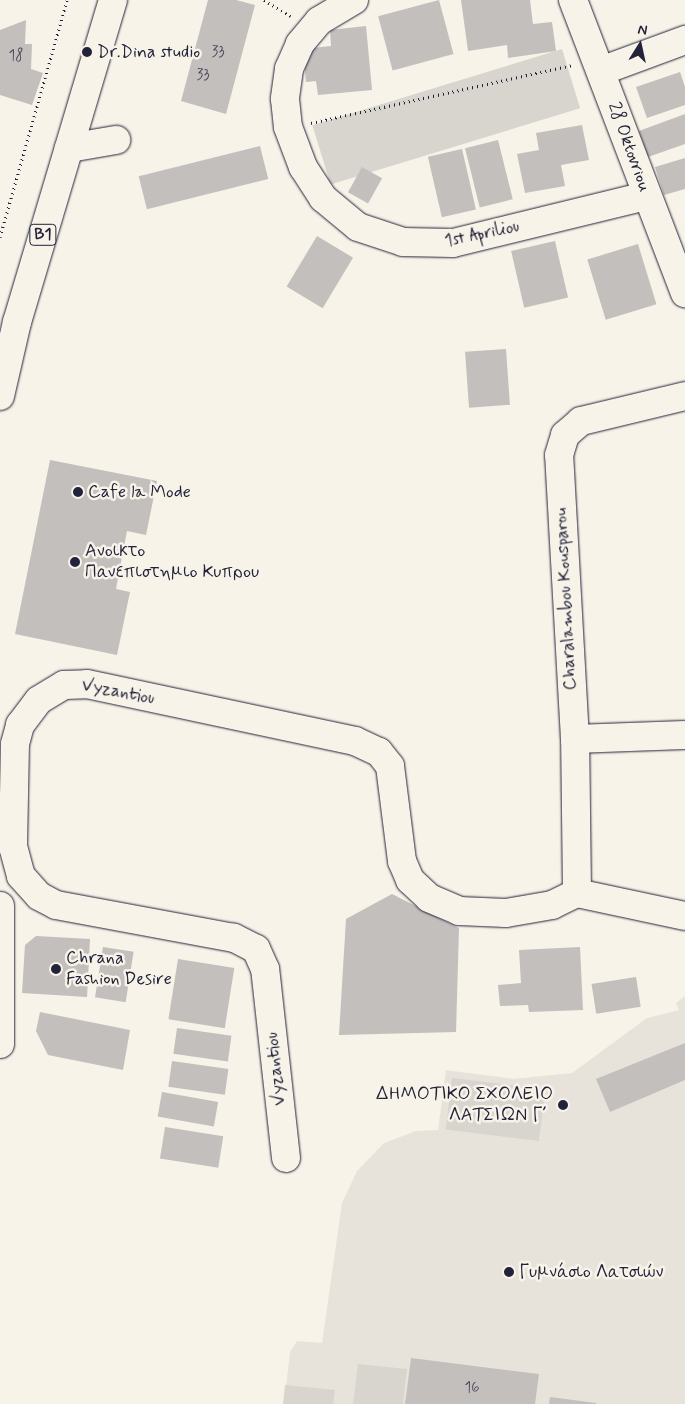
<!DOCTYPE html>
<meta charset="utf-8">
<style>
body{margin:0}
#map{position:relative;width:685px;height:1404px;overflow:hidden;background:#f7f3e8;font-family:Mynerve,sans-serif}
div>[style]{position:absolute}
.built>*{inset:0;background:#e7e3db}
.green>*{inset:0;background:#d8d5cf;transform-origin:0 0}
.building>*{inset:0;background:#c2bfbd;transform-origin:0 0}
.path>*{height:3px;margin-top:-1.5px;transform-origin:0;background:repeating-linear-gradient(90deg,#22223b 0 1px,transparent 0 5px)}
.roads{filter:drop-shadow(0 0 1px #22223b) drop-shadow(0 0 1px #22223b)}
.minor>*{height:28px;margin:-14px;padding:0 14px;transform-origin:14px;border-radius:14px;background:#f7f3e8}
.major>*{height:28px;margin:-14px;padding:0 14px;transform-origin:14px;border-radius:14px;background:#f7f3e8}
.dots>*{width:14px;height:14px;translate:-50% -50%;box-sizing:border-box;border:2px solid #f7f3e8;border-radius:50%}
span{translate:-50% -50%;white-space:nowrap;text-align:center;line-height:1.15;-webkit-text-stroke:5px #f7f3e8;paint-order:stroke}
.number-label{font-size:15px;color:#4a495c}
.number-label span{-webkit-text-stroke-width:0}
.shield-label span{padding:1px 4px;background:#f7f3e8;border:1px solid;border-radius:4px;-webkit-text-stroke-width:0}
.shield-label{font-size:16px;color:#22223b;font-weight:700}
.poi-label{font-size:18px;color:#22223b}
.left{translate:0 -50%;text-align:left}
.right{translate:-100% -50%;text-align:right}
.street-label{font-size:18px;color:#22223b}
.north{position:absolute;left:615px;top:20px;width:50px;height:50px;-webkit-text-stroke:4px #f7f3e8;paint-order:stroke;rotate:10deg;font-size:14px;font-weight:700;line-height:20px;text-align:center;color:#22223b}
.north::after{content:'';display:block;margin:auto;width:18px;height:22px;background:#22223b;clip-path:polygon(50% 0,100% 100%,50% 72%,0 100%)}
</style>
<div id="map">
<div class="built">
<div style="clip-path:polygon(685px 996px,685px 1404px,284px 1404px,290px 1352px,297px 1341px,322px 1343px,342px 1203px,357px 1171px,384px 1143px,416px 1131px,438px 1130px,446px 1070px,513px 1079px,572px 1073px,647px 1018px,679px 1010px,676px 1003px)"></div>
</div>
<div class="green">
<div style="left:562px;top:49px;width:62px;height:261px;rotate:73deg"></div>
<div style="left:452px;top:1078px;width:94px;height:52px;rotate:7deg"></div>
<div style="clip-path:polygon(358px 1364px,407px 1369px,403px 1404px,353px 1404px)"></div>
<div style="clip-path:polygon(285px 1385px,335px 1390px,333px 1404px,283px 1404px)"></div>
</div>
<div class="building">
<div style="clip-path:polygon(208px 0,236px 0,255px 5px,226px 114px,181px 101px)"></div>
<div style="left:439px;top:0;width:56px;height:63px;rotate:75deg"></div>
<div style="clip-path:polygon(461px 0,530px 0,533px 24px,552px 22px,556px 51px,508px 58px,507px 45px,468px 51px)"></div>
<div style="clip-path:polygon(26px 20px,25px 44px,32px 44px,31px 69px,43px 73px,32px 105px,0 95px,0 30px)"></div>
<div style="clip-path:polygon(366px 26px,372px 90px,318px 95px,316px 81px,306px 82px,303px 49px,331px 46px,330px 30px)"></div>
<div style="clip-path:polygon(680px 72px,685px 87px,685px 105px,647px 118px,636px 87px)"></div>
<div style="clip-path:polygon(685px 114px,685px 144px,648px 157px,639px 131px)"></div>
<div style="clip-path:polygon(582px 125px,589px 160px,561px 165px,565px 186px,525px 193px,517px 154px,539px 150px,536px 133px)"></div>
<div style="left:498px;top:140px;width:61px;height:34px;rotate:76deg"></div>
<div style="left:260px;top:146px;width:34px;height:125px;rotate:76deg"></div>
<div style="left:462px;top:149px;width:62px;height:35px;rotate:77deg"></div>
<div style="clip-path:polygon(685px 158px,685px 189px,664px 195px,655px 167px)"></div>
<div style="left:362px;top:167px;width:23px;height:29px;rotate:29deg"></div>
<div style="left:317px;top:236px;width:42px;height:59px;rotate:31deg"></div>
<div style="left:555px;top:241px;width:58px;height:45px;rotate:77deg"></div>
<div style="left:638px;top:244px;width:63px;height:53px;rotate:73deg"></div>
<div style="left:506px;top:349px;width:56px;height:41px;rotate:86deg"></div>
<div style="clip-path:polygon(50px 460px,157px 481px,146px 535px,127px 531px,116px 589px,130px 592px,117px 655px,15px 634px)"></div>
<div style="clip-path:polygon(392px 894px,459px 928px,456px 1032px,339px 1035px,346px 919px)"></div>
<div style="clip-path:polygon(36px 936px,90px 939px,87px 997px,22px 993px,25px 945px)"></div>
<div style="left:103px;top:947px;width:31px;height:51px;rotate:9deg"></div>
<div style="clip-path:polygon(580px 947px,583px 1010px,529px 1012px,528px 1005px,500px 1006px,498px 985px,521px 983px,519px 950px)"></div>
<div style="left:178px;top:959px;width:57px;height:61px;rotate:9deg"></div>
<div style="left:636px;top:977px;width:30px;height:45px;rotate:81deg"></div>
<div style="clip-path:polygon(40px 1012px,130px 1030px,123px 1070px,48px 1055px,36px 1031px)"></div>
<div style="left:177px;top:1028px;width:55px;height:26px;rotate:8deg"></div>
<div style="clip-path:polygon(685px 1043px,685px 1080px,610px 1112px,596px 1079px)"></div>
<div style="left:172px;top:1061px;width:57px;height:26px;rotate:8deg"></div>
<div style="left:162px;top:1092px;width:57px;height:25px;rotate:10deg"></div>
<div style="left:165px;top:1127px;width:59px;height:32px;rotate:9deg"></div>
<div style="clip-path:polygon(411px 1358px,539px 1374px,535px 1404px,405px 1404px)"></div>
<div style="clip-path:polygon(550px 1397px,596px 1403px,596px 1404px,549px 1404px)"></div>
</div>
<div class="path">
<div style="left:264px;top:0;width:31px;rotate:31deg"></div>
<div style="left:311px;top:123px;width:268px;rotate:-12.5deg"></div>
<div style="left:0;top:237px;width:246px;rotate:-74.2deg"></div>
</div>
<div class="roads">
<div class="minor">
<div style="left:354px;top:0;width:41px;rotate:149deg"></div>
<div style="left:319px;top:21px;width:30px;rotate:130deg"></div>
<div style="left:300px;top:44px;width:27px;rotate:114deg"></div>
<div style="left:289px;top:69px;width:30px;rotate:98deg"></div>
<div style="left:285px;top:99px;width:28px;rotate:84deg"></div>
<div style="left:288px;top:127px;width:43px;rotate:69.4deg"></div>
<div style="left:303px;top:167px;width:37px;rotate:57deg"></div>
<div style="left:323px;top:198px;width:45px;rotate:39.6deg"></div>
<div style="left:358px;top:227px;width:47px;rotate:18.4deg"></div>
<div style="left:403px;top:242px;width:50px;rotate:1.1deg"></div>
<div style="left:453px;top:243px;width:199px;rotate:-13.7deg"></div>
<div style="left:573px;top:0;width:314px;rotate:69.1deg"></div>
<div style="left:601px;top:71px;width:90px;rotate:-20.3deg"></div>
<div style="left:69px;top:148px;width:48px;rotate:-9.7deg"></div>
<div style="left:575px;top:739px;width:110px;rotate:-2.1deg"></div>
<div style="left:577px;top:893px;width:154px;rotate:-90.7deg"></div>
<div style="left:575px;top:739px;width:284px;rotate:-93.2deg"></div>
<div style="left:559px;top:455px;width:21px;rotate:-73deg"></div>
<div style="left:565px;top:435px;width:21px;rotate:-41deg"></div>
<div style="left:581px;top:421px;width:107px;rotate:-13.5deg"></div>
<div style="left:577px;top:893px;width:110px;rotate:12deg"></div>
<div style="left:0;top:906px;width:138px;rotate:90deg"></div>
<div style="left:286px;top:1158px;width:190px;rotate:-96.3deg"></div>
<div style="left:265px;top:969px;width:22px;rotate:-114deg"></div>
<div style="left:256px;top:949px;width:25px;rotate:-153deg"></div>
<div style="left:234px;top:938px;width:181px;rotate:-169.5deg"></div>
<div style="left:56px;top:905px;width:19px;rotate:-152deg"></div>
<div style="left:39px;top:896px;width:27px;rotate:-132deg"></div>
<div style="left:21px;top:876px;width:30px;rotate:-105deg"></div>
<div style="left:13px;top:847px;width:103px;rotate:-88.9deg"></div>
<div style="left:15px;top:744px;width:20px;rotate:-75deg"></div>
<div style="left:20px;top:725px;width:31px;rotate:-53deg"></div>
<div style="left:39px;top:700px;width:29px;rotate:-31deg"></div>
<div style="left:64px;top:685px;width:23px;rotate:-2deg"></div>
<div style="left:87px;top:684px;width:274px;rotate:12deg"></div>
<div style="left:355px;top:741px;width:26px;rotate:25deg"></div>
<div style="left:379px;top:752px;width:18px;rotate:52deg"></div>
<div style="left:390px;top:766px;width:96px;rotate:82.8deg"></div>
<div style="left:402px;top:861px;width:21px;rotate:67deg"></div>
<div style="left:410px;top:880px;width:26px;rotate:43deg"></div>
<div style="left:429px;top:898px;width:33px;rotate:23deg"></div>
<div style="left:459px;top:911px;width:47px;rotate:2.4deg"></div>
<div style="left:506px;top:913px;width:47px;rotate:-9.9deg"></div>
<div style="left:552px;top:905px;width:28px;rotate:-26deg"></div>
</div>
<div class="major">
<div style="left:0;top:396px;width:76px;rotate:-77.1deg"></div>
<div style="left:17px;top:322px;width:336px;rotate:-73.4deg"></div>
</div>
</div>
<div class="dots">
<div style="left:87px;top:52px;background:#22223b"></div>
<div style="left:78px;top:492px;background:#22223b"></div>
<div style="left:75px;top:562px;background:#22223b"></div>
<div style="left:56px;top:969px;background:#22223b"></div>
<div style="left:563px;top:1105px;background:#22223b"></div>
<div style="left:509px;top:1272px;background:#22223b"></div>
</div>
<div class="number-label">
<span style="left:218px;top:53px">33</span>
<span style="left:16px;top:57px">18</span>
<span style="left:203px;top:76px">33</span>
<span style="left:472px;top:1389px">16</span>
</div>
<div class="shield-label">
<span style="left:43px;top:235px">B1</span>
</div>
<div class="poi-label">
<span class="left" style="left:97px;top:52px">Dr.Dina studio</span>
<span class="left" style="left:88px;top:492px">Cafe la Mode</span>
<span class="left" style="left:85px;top:562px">Ανοικτο<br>Πανεπιστημιο Κυπρου</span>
<span class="left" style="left:66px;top:969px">Chrana<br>Fashion Desire</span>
<span class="right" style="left:553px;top:1105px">ΔΗΜΟΤΙΚΟ ΣΧΟΛΕΙΟ<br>ΛΑΤΣΙΩΝ Γ΄</span>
<span class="left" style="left:519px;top:1272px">Γυμνάσιο Λατσιών</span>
</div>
<div class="street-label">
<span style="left:629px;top:147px;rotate:70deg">28 Oktovriou</span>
<span style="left:482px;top:234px;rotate:-12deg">1st Apriliou</span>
<span style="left:566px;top:599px;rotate:-93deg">Charalambou Kousparou</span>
<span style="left:118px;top:692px;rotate:11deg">Vyzantiou</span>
<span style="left:276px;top:1069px;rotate:-96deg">Vyzantiou</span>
</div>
<div class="north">N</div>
</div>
